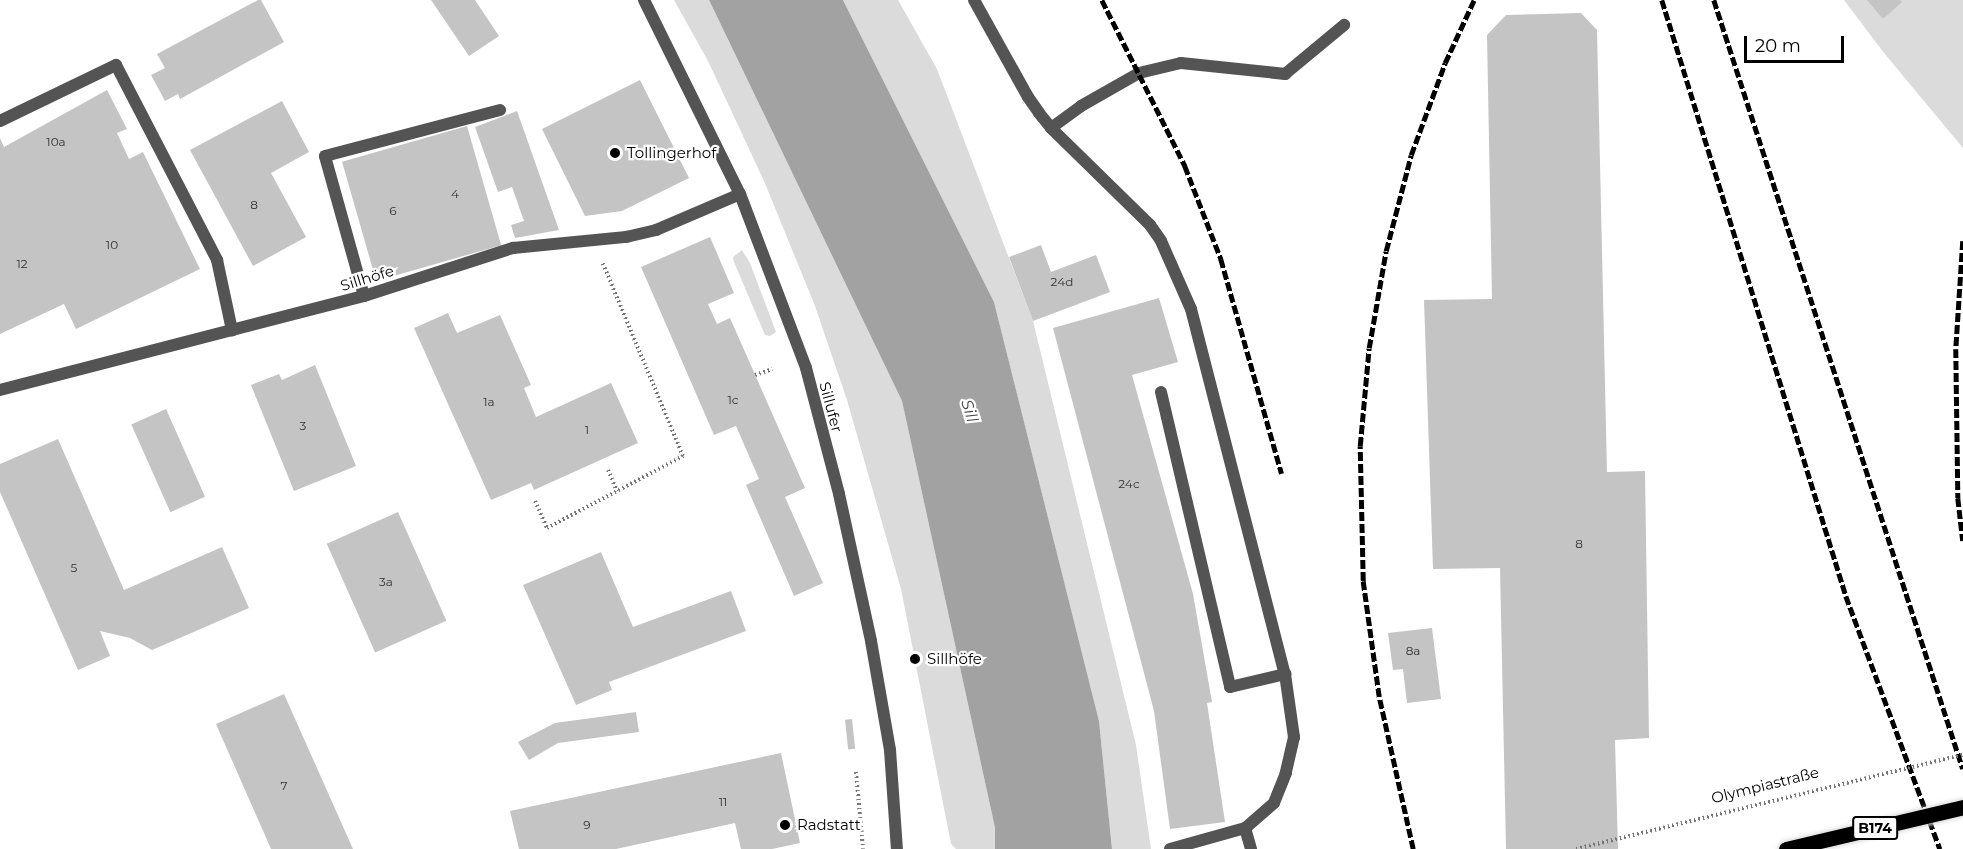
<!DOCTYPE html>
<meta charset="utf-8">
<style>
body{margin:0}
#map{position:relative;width:1963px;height:849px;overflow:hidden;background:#fff;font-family:Montserrat,sans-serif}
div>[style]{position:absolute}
.green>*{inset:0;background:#dbdbdb}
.water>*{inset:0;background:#a2a2a2}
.building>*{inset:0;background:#c4c4c4;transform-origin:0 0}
.path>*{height:4px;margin-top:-2px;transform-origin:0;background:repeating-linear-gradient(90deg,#767676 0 1.5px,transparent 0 4.5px)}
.lane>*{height:12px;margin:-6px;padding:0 6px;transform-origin:6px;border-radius:6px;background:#545454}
.street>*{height:12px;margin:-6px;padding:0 6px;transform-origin:6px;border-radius:6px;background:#545454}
.rail>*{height:4.5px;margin-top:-2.25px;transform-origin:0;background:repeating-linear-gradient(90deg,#000 0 9px,transparent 0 12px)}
.path-bridge>*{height:4px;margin-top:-2px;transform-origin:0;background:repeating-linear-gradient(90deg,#767676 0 1.5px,transparent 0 4.5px)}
.bridges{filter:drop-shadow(0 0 2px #dbdbdb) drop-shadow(0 0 2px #dbdbdb)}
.primary-bridge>*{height:15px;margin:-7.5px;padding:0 7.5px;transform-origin:7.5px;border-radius:7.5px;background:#000}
.dots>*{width:16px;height:16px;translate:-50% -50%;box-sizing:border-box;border:3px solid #fff;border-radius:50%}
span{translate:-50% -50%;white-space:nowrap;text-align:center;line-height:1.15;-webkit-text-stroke:4.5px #fff;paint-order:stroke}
.number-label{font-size:12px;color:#313131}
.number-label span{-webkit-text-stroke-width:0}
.shield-label span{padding:2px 4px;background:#fff;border:2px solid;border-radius:4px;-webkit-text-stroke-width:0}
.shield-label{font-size:14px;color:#000;font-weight:700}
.poi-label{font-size:15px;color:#000}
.left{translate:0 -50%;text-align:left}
.street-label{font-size:15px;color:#000}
.water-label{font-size:16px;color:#434343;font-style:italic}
.scale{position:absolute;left:1744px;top:36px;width:100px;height:27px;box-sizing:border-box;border:3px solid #000;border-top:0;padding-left:8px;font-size:18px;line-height:21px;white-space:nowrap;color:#000;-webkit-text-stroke:4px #fff;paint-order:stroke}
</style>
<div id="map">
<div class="green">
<div style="clip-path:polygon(674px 0,709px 0,902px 401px,995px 828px,995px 849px,956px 849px,951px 844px,901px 589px,847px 400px,815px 306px,764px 181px,708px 61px)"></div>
<div style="clip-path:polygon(843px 0,898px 0,937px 69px,1033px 321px,1136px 745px,1151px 849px,1112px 849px,1099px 721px,994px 302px)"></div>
<div style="clip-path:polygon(1844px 0,1963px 0,1963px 148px,1884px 53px)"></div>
<div style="clip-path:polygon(742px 250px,750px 263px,776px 332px,770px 336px,765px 335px,734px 262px,733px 257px)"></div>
</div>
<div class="water">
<div style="clip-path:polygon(709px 0,843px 0,994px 302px,1099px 721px,1112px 849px,995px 849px,995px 828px,902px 401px)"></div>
</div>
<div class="building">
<div style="clip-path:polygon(258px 0,261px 0,284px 42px,180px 99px,178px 94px,165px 101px,151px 75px,165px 68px,157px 54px)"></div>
<div style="clip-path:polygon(431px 0,475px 0,499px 36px,469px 56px)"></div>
<div style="clip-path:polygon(1867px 0,1900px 0,1902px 2px,1883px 19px)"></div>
<div style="clip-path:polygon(1581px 13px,1597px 30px,1607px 472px,1645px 471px,1649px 738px,1615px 740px,1618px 849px,1506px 849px,1500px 568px,1433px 569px,1424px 300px,1492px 299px,1487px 35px,1506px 15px)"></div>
<div style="clip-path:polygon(640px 80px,689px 178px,622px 211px,585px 216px,542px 129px)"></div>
<div style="clip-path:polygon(107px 90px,127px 129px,117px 133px,129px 159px,143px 152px,200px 269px,76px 329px,64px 304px,0 334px,0 138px,4px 147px)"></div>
<div style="clip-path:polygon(282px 101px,309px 152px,271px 173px,306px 237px,253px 266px,190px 150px)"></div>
<div style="clip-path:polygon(517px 111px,559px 230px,515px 238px,511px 225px,524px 221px,512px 187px,498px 192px,475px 127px)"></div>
<div style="left:467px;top:126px;width:124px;height:130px;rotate:74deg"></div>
<div style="clip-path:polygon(710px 237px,734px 293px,708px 304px,717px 324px,730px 318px,805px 488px,785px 497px,823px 583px,794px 596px,746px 485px,759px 479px,736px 426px,714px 435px,641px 267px)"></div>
<div style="clip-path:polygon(1041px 245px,1051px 272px,1096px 255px,1110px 292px,1033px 321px,1009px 257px)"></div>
<div style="clip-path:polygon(1159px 298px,1178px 362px,1132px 375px,1193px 594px,1212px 702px,1207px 703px,1225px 822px,1170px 829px,1154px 711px,1053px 328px)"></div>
<div style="clip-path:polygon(448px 313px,457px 333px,500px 315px,531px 385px,524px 388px,536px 417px,611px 383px,638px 443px,534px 490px,531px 483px,491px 500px,414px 328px)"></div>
<div style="clip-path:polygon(315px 365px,356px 466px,294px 491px,251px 385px,279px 374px,282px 380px)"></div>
<div style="left:166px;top:409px;width:96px;height:38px;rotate:66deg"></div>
<div style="clip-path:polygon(58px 439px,124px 590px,222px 547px,249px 608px,152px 650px,130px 638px,100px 631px,110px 656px,78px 670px,0 492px,0 464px)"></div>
<div style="left:398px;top:512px;width:119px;height:78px;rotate:66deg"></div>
<div style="clip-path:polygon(601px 552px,633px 627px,731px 591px,746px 631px,609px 682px,612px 690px,576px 705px,523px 585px)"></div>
<div style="clip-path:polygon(1432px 628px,1441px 699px,1407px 703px,1403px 669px,1393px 670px,1388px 633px)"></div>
<div style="clip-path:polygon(284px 694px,353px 849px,271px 849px,216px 724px)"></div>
<div style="clip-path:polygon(636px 712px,639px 732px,558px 743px,529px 760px,518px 742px,555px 723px)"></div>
<div style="left:852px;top:719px;width:30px;height:7px;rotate:84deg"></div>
<div style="clip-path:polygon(781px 753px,800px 843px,772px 849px,741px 849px,735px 823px,616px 849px,519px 849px,510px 811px)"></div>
</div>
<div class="path">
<div style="left:755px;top:375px;width:18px;rotate:-19deg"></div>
<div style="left:608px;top:470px;width:23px;rotate:67deg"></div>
<div style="left:535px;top:501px;width:30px;rotate:66deg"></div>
<div style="left:547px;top:528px;width:154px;rotate:-27.9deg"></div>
<div style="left:683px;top:456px;width:211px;rotate:-112.6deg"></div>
<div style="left:856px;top:772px;width:77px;rotate:84.8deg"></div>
</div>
<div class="lane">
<div style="left:974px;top:0;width:111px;rotate:60.9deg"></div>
<div style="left:1028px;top:97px;width:19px;rotate:55deg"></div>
<div style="left:1039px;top:113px;width:19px;rotate:51deg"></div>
<div style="left:1051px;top:128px;width:139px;rotate:44.4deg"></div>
<div style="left:1150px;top:225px;width:19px;rotate:55deg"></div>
<div style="left:1161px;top:241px;width:74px;rotate:66.2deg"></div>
<div style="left:1191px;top:309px;width:377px;rotate:75.6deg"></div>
<div style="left:1285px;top:674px;width:64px;rotate:81.9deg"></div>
<div style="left:1294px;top:737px;width:37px;rotate:103deg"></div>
<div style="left:1286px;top:773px;width:32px;rotate:112deg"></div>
<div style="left:1274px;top:803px;width:38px;rotate:139deg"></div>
<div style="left:1245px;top:828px;width:22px;rotate:74deg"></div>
<div style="left:0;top:121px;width:129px;rotate:-25.8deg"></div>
<div style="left:116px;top:65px;width:220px;rotate:62.6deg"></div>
<div style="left:217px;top:260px;width:72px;rotate:77.9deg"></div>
<div style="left:1051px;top:128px;width:37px;rotate:-36deg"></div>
<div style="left:1081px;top:106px;width:67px;rotate:-29.6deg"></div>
<div style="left:1139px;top:73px;width:43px;rotate:-13.4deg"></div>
<div style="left:1181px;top:63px;width:105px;rotate:6deg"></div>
<div style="left:1285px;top:74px;width:77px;rotate:-39.7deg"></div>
<div style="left:364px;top:296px;width:145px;rotate:-105.6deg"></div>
<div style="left:325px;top:156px;width:181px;rotate:-14.7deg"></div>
<div style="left:1161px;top:392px;width:303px;rotate:76.8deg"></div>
<div style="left:1230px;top:687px;width:57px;rotate:-13.3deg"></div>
<div style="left:1170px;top:849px;width:78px;rotate:-15.6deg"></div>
</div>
<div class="street">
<div style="left:644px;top:0;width:216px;rotate:63.7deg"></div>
<div style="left:740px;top:194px;width:186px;rotate:69.2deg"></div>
<div style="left:806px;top:368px;width:130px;rotate:75.3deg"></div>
<div style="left:839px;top:494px;width:150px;rotate:77.7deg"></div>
<div style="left:871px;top:641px;width:111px;rotate:80.1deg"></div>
<div style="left:890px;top:750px;width:99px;rotate:86deg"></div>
<div style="left:0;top:390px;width:376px;rotate:-14.5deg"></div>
<div style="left:364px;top:296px;width:157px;rotate:-17.9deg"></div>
<div style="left:513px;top:248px;width:114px;rotate:-5.6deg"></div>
<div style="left:626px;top:237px;width:31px;rotate:-13deg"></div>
<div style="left:656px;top:230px;width:91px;rotate:-23.2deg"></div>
</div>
<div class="rail">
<div style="left:1102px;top:0;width:186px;rotate:63.4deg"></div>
<div style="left:1185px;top:166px;width:100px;rotate:68.8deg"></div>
<div style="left:1221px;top:259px;width:223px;rotate:74.2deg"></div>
<div style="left:1662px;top:0;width:624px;rotate:72.84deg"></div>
<div style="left:1846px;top:596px;width:270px;rotate:69.6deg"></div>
<div style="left:1714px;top:0;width:808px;rotate:72.06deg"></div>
<div style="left:1963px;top:241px;width:108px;rotate:93.7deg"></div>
<div style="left:1956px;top:349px;width:149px;rotate:89.2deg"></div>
<div style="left:1958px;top:498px;width:43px;rotate:83.4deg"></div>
<div style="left:1413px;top:849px;width:156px;rotate:-102.6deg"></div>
<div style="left:1379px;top:697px;width:117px;rotate:-97.9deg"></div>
<div style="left:1363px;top:581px;width:135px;rotate:-91.3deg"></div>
<div style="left:1360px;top:446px;width:98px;rotate:-84.8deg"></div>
<div style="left:1369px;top:348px;width:98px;rotate:-80.1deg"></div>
<div style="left:1386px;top:251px;width:99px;rotate:-75.4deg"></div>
<div style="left:1411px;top:155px;width:98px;rotate:-69.7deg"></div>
<div style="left:1445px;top:63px;width:69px;rotate:-65.3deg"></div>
</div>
<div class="path-bridge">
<div style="left:1576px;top:849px;width:398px;rotate:-13.7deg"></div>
</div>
<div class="bridges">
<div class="primary-bridge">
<div style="left:1786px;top:849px;width:182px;rotate:-13.3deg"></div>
</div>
</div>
<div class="dots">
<div style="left:615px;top:153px;background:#000"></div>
<div style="left:915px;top:659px;background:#000"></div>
<div style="left:785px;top:825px;background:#000"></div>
</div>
<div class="number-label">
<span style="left:56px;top:142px">10a</span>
<span style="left:455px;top:194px">4</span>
<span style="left:254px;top:205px">8</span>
<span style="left:393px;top:211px">6</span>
<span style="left:112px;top:245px">10</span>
<span style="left:22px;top:264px">12</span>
<span style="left:1062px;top:282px">24d</span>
<span style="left:733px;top:400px">1c</span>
<span style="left:489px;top:402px">1a</span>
<span style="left:303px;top:426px">3</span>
<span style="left:587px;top:430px">1</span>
<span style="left:1129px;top:484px">24c</span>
<span style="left:1579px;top:544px">8</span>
<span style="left:74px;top:568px">5</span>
<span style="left:386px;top:582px">3a</span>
<span style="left:1413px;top:651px">8a</span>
<span style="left:284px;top:786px">7</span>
<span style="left:723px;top:802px">11</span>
<span style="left:587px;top:825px">9</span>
</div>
<div class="shield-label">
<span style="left:1875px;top:828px">B174</span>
</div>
<div class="poi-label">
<span class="left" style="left:627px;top:153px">Tollingerhof</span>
<span class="left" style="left:927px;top:659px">Sillhöfe</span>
<span class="left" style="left:797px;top:825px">Radstatt</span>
</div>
<div class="street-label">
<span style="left:367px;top:278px;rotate:-17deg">Sillhöfe</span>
<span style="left:831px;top:407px;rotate:75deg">Sillufer</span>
<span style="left:1765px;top:785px;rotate:-14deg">Olympiastraße</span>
</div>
<div class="water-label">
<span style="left:969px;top:411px;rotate:73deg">Sill</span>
</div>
<div class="scale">20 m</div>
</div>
